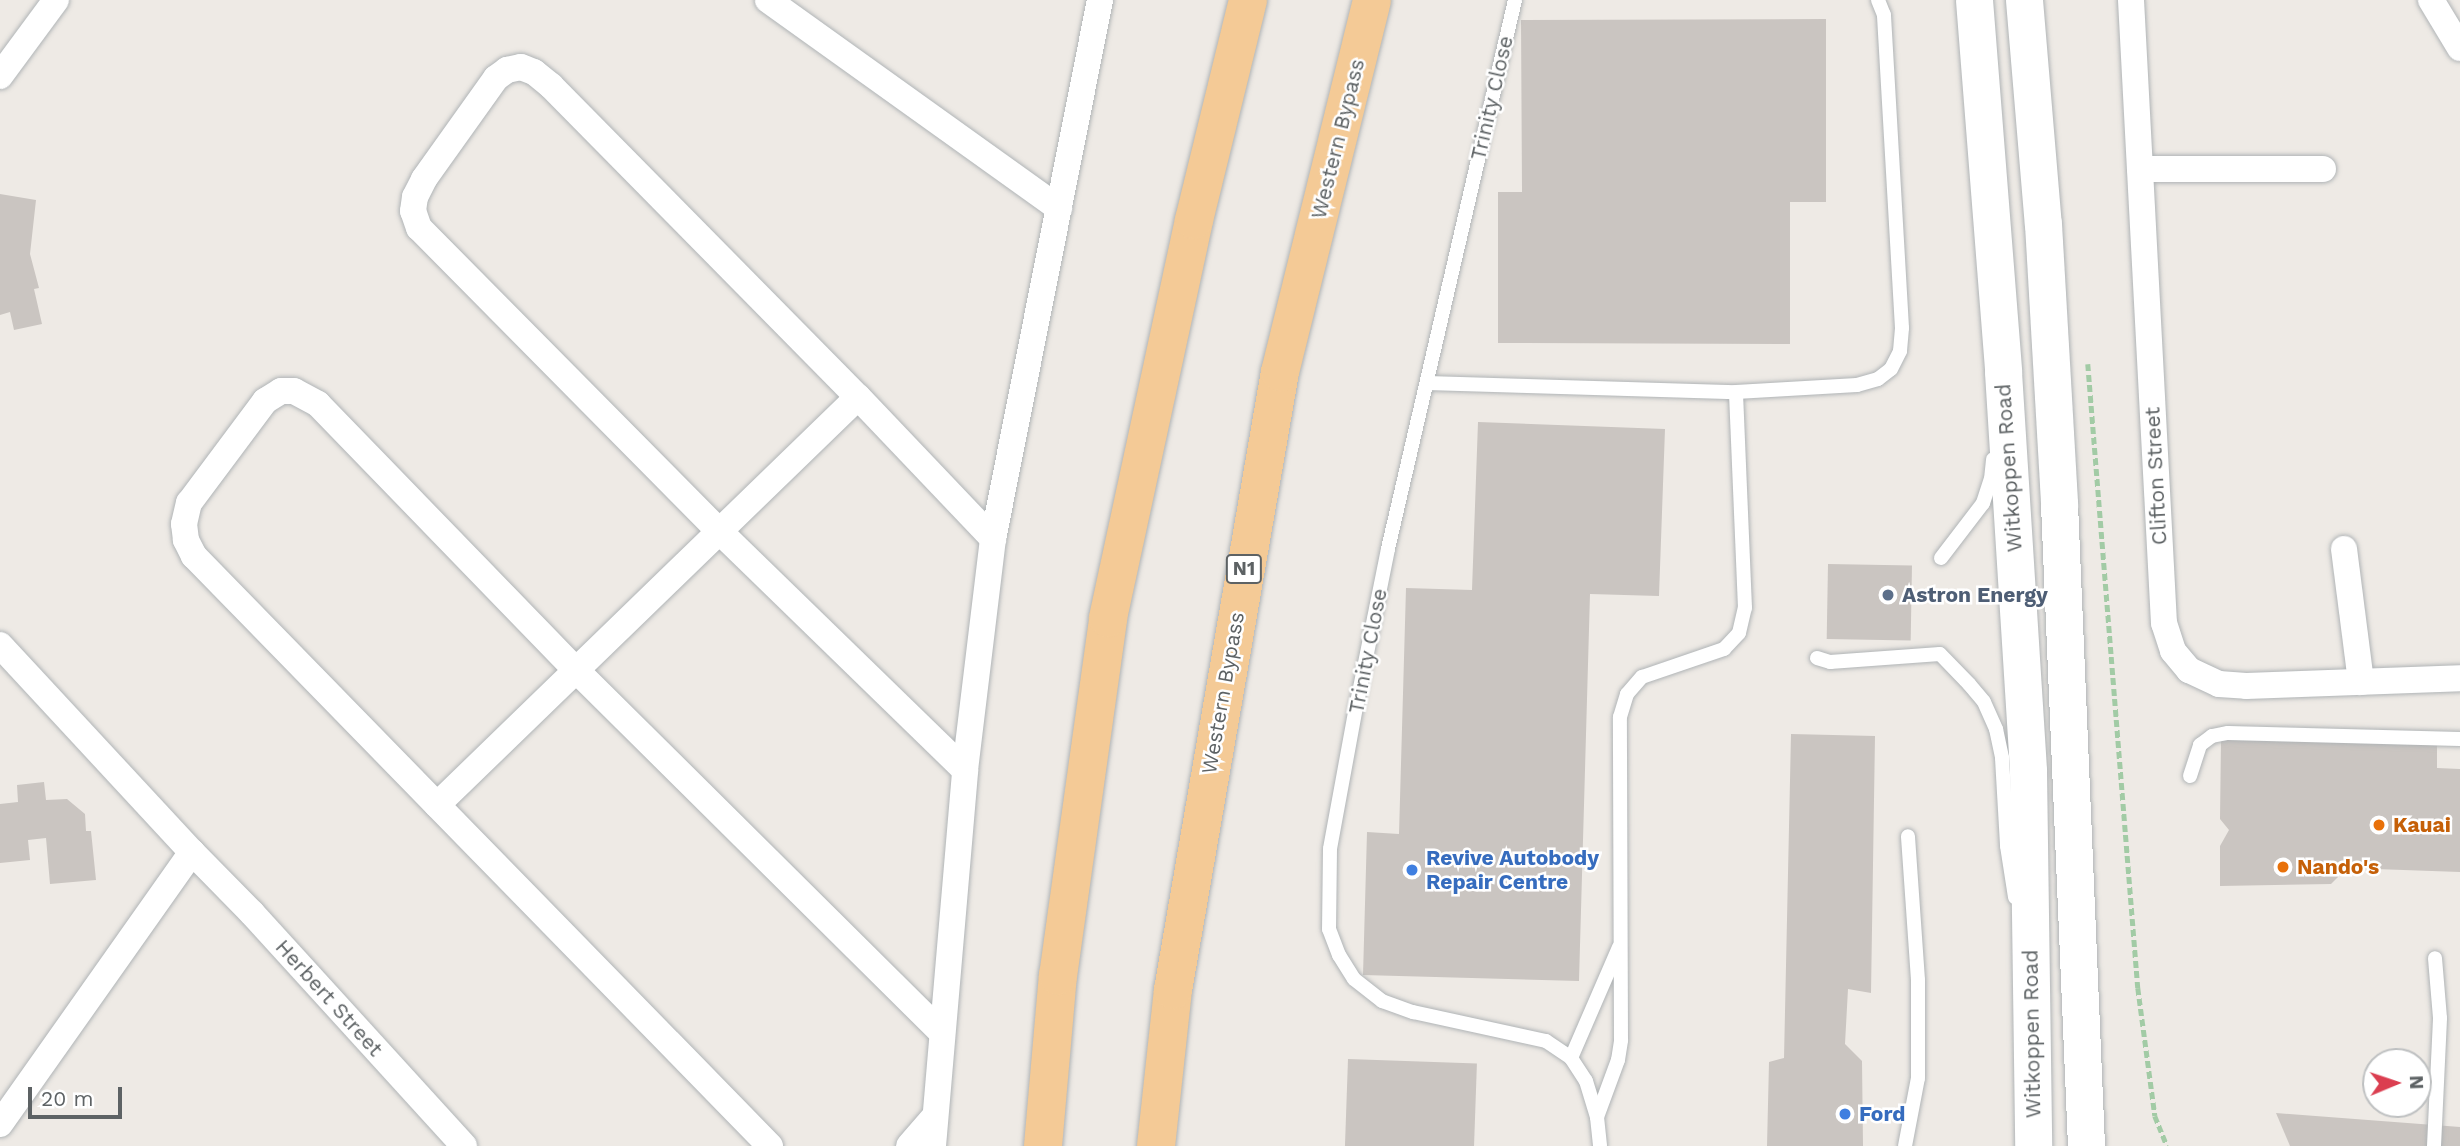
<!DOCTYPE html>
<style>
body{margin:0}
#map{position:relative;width:2460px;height:1146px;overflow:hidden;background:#eeeae5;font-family:"Work Sans",sans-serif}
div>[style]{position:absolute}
.building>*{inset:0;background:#cac5c1;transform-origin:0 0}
.path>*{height:4.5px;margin-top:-2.25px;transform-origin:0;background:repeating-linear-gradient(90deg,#a2cba5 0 7px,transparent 0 10.5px)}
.roads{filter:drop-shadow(0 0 2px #b0b4b6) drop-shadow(0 0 2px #b0b4b6)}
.service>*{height:14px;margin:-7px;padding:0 7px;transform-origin:7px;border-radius:7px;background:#fff}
.minor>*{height:26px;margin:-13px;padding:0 13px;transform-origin:13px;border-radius:13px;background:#fff}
.secondary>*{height:37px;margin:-18.5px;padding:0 18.5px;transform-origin:18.5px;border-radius:18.5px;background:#fff}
.motorway>*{height:38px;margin:-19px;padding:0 19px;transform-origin:19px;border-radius:19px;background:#f4ca96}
.dots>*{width:19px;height:19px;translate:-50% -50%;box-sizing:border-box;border:4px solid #fff;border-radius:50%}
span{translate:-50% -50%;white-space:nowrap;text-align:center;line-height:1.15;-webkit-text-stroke:5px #fff;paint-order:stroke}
.shield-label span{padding:2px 5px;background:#fff;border:2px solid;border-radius:5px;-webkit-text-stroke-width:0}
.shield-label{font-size:19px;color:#5d6264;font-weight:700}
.street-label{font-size:21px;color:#5d6264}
.service-label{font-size:21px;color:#4e5e75;font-weight:700}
.left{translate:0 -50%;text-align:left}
.food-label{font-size:21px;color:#c56008;font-weight:700}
.shop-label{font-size:21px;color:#366cbe;font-weight:700}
.north{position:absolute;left:2362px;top:1048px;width:70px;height:70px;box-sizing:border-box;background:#fff;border:2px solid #bec0c1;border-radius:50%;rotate:88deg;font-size:19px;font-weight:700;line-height:28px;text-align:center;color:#5d6264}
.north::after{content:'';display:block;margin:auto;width:24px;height:32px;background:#db3e50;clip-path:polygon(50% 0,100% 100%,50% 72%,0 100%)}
.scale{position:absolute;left:28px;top:1087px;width:94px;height:32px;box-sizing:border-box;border:4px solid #5d6264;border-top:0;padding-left:9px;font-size:21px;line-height:24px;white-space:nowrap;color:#5d6264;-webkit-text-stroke:5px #fff;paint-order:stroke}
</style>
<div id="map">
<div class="building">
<div style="clip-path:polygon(1826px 19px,1826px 202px,1790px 202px,1790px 344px,1498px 343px,1498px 192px,1522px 192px,1521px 20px)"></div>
<div style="clip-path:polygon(0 194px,36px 200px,30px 254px,39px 288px,34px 289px,42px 324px,14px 330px,10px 312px,0 315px)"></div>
<div style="clip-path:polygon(1478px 422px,1665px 429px,1659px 596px,1590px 594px,1579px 981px,1363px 975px,1367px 832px,1399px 834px,1406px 588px,1472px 590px)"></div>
<div style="left:1828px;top:564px;width:84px;height:75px;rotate:1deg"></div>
<div style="clip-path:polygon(1791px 734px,1875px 736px,1871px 993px,1848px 989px,1845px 1044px,1862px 1061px,1863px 1146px,1767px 1146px,1769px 1062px,1784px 1058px)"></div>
<div style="clip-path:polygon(2221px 739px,2437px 740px,2437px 768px,2460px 769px,2460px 872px,2347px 868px,2331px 884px,2220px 886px,2220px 846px,2229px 830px,2220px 819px)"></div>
<div style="clip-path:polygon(44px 782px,46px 800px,67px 799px,85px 814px,86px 831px,91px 831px,96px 880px,50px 884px,46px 838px,28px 840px,30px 860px,0 863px,0 804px,18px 802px,17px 785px)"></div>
<div style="left:1348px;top:1059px;width:129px;height:87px;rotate:2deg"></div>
<div style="clip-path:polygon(2276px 1113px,2460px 1127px,2460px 1146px,2290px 1146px)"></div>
</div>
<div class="path">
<div style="left:2088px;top:364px;width:626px;rotate:85.42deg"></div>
<div style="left:2138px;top:988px;width:129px;rotate:82.4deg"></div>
<div style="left:2155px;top:1116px;width:32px;rotate:68deg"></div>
</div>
<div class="roads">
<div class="service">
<div style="left:1515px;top:0;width:563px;rotate:103.03deg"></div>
<div style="left:1388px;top:549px;width:161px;rotate:101.4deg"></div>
<div style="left:1356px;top:707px;width:144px;rotate:100.4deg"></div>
<div style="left:1330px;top:849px;width:80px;rotate:90.7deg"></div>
<div style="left:1329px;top:929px;width:28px;rotate:69deg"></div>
<div style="left:1339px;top:955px;width:28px;rotate:58deg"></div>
<div style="left:1354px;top:979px;width:36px;rotate:38deg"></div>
<div style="left:1382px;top:1001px;width:33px;rotate:20deg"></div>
<div style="left:1413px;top:1012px;width:136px;rotate:12.3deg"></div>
<div style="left:1546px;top:1041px;width:30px;rotate:34deg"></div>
<div style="left:1571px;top:1058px;width:27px;rotate:57deg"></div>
<div style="left:1586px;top:1081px;width:38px;rotate:73deg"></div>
<div style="left:1597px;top:1117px;width:29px;rotate:84deg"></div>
<div style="left:1427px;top:383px;width:309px;rotate:1.7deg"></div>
<div style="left:1736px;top:392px;width:121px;rotate:-3.3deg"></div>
<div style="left:1857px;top:385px;width:22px;rotate:-16deg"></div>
<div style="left:1878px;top:379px;width:16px;rotate:-38deg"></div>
<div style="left:1891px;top:369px;width:20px;rotate:-63deg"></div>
<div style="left:1900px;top:351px;width:23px;rotate:-85deg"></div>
<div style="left:1902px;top:328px;width:314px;rotate:-93.3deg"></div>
<div style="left:1884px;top:15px;width:16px;rotate:-112deg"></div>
<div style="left:1941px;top:558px;width:69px;rotate:-52.6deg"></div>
<div style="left:1983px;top:503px;width:25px;rotate:-72deg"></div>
<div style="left:1991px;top:479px;width:20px;rotate:-84deg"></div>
<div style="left:1817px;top:658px;width:14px;rotate:17deg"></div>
<div style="left:1830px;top:662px;width:110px;rotate:-4.2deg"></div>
<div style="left:1940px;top:654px;width:42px;rotate:46deg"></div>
<div style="left:1969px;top:684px;width:23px;rotate:50deg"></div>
<div style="left:1984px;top:702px;width:30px;rotate:66deg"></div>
<div style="left:1996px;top:729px;width:30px;rotate:78deg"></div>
<div style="left:2002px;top:758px;width:88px;rotate:86.7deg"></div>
<div style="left:2007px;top:846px;width:52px;rotate:81.1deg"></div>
<div style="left:2190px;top:776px;width:33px;rotate:-72deg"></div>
<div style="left:2200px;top:745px;width:15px;rotate:-37deg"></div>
<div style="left:2212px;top:736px;width:16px;rotate:-11deg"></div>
<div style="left:2228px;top:733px;width:232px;rotate:1.5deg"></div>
<div style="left:1571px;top:1058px;width:121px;rotate:-66.6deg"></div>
<div style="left:1597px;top:1117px;width:61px;rotate:-69.8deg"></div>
<div style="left:1618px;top:1060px;width:20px;rotate:-81deg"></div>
<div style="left:1621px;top:1040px;width:323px;rotate:-90.2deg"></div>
<div style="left:1620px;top:717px;width:24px;rotate:-73deg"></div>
<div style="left:1627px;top:694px;width:23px;rotate:-49deg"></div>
<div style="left:1642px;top:677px;width:87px;rotate:-18.9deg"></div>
<div style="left:1724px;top:649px;width:22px;rotate:-47deg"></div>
<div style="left:1739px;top:633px;width:26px;rotate:-77deg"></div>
<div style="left:1745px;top:608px;width:216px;rotate:-92.4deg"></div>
<div style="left:1905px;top:1146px;width:69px;rotate:-79.2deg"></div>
<div style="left:1918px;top:1078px;width:98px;rotate:-90deg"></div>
<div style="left:1918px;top:980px;width:144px;rotate:-94deg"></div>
<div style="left:2434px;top:1146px;width:128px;rotate:-87.3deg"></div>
<div style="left:2440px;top:1018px;width:60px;rotate:-94.8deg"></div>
</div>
<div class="minor">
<div style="left:768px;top:0;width:358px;rotate:35.6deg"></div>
<div style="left:2131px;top:0;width:624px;rotate:86.97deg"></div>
<div style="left:2164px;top:623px;width:29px;rotate:72deg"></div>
<div style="left:2173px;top:651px;width:25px;rotate:50deg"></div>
<div style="left:2189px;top:670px;width:33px;rotate:25deg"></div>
<div style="left:2219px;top:684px;width:27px;rotate:4deg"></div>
<div style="left:2246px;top:686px;width:214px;rotate:-2.1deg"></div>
<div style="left:2431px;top:0;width:56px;rotate:58.9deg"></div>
<div style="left:0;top:76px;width:94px;rotate:-53.6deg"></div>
<div style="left:2140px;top:169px;width:183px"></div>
<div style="left:2344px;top:549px;width:134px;rotate:82.7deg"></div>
<div style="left:0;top:645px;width:282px;rotate:47.2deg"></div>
<div style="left:192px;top:852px;width:86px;rotate:45.5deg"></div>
<div style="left:252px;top:913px;width:315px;rotate:47.7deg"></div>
<div style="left:965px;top:770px;width:343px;rotate:-135.8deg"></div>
<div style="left:719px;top:531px;width:426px;rotate:-134.7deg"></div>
<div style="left:419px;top:228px;width:18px;rotate:-109deg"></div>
<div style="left:413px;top:211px;width:14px;rotate:-82deg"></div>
<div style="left:415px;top:197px;width:20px;rotate:-63deg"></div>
<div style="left:424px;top:179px;width:124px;rotate:-54.5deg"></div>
<div style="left:496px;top:78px;width:14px;rotate:-36deg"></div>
<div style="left:507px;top:70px;width:14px;rotate:-12deg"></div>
<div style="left:521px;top:67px;width:14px;rotate:21deg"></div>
<div style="left:534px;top:72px;width:22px;rotate:39deg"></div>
<div style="left:551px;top:86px;width:437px;rotate:45.4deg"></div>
<div style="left:858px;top:397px;width:196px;rotate:46.4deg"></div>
<div style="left:437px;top:805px;width:586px;rotate:-44.1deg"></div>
<div style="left:0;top:1124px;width:333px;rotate:-54.8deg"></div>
<div style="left:770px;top:1146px;width:825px;rotate:-134.31deg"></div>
<div style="left:194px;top:556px;width:18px;rotate:-117deg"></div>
<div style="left:186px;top:540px;width:16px;rotate:-97deg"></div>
<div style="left:184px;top:524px;width:22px;rotate:-77deg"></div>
<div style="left:189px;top:503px;width:127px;rotate:-53.3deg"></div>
<div style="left:265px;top:401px;width:19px;rotate:-32deg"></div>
<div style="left:281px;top:391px;width:13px"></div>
<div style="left:294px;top:391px;width:27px;rotate:28deg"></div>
<div style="left:318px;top:404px;width:369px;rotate:45.9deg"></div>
<div style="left:575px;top:669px;width:517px;rotate:44.76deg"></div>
<div style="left:909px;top:1146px;width:38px;rotate:-49deg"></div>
<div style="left:933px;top:1146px;width:377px;rotate:-85.1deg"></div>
<div style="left:965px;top:770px;width:233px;rotate:-83.1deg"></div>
<div style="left:993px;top:539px;width:550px;rotate:-78.77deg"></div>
</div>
<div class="secondary">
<div style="left:1974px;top:0;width:373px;rotate:85.5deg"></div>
<div style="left:2003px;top:372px;width:400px;rotate:86.4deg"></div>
<div style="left:2028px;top:771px;width:375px;rotate:89.2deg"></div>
<div style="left:2024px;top:0;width:225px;rotate:85.2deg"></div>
<div style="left:2043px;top:224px;width:280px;rotate:86.7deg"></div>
<div style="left:2059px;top:504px;width:643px;rotate:87.59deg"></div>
</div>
<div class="motorway">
<div style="left:1043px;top:1146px;width:171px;rotate:-85deg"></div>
<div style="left:1058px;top:976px;width:361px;rotate:-82deg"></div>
<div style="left:1108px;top:618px;width:407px;rotate:-77.8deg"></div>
<div style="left:1194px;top:220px;width:227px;rotate:-76.2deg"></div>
<div style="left:1156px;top:1146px;width:157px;rotate:-83.8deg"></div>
<div style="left:1173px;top:990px;width:627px;rotate:-80.18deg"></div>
<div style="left:1280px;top:372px;width:383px;rotate:-76.1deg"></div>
</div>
</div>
<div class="dots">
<div style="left:1888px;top:595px;background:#5c6f8a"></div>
<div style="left:2379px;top:825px;background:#e8710a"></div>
<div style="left:2283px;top:867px;background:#e8710a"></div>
<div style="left:1412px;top:870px;background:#3f7fe0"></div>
<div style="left:1845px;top:1114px;background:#3f7fe0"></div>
</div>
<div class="shield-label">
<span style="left:1244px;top:569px">N1</span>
</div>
<div class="street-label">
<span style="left:1492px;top:98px;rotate:-77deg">Trinity Close</span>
<span style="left:1338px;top:139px;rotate:-76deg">Western Bypass</span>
<span style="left:2009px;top:468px;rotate:-94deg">Witkoppen Road</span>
<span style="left:2156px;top:476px;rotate:-93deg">Clifton Street</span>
<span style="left:1368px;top:651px;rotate:-79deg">Trinity Close</span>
<span style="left:1223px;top:693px;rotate:-80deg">Western Bypass</span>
<span style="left:329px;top:998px;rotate:48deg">Herbert Street</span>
<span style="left:2032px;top:1034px;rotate:-91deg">Witkoppen Road</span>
</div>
<div class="service-label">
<span class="left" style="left:1902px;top:595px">Astron Energy</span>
</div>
<div class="food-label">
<span class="left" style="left:2393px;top:825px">Kauai</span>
<span class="left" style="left:2297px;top:867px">Nando's</span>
</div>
<div class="shop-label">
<span class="left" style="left:1426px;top:870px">Revive Autobody<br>Repair Centre</span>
<span class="left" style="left:1859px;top:1114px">Ford</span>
</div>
<div class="north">N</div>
<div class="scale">20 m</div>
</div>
